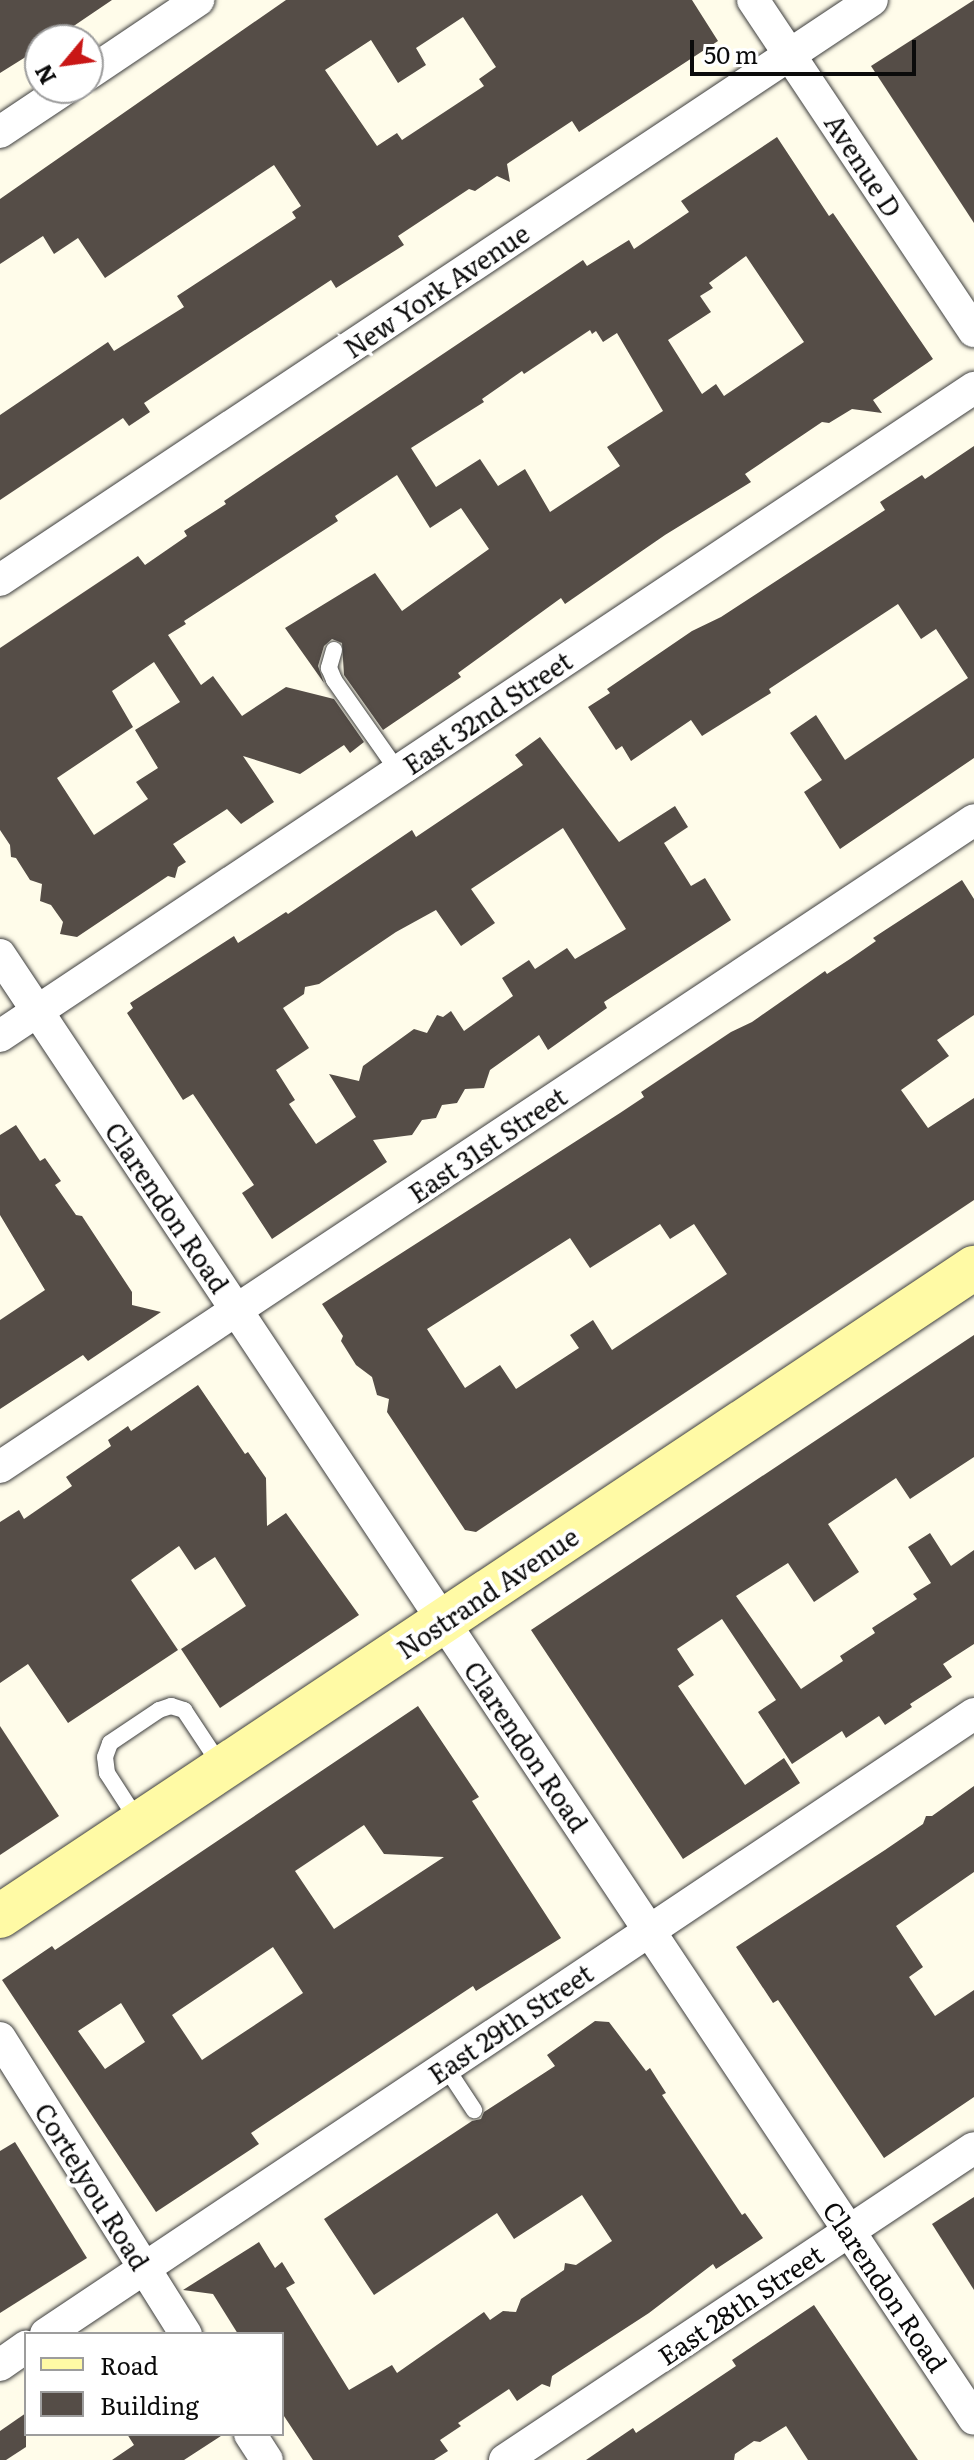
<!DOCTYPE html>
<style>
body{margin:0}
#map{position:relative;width:974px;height:2460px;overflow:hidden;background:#fffcea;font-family:Literata,serif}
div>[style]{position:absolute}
.building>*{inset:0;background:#554d47}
.roads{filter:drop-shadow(0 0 2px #3e3e3e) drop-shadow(0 0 2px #3e3e3e)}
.service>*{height:16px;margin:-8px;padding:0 8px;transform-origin:8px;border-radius:8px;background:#fff}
.minor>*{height:32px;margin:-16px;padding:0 16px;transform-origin:16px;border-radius:16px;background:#fff}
.secondary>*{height:44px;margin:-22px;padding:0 22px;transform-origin:22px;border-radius:22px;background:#fffaa5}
span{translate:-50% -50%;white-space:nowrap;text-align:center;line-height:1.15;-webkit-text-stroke:8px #fff;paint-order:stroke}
.street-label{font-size:26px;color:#0b0b0b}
.legend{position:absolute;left:24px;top:2332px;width:260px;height:104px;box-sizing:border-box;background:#fff;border:2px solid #9d9d9d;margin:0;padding:10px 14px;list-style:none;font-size:24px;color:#0b0b0b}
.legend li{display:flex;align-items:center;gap:16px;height:40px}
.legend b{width:40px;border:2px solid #9d9d9d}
.north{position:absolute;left:24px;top:24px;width:80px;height:80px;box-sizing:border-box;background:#fff;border:2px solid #9d9d9d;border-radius:50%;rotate:241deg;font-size:22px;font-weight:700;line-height:32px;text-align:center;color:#0b0b0b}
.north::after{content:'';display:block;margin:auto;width:28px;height:36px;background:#c91716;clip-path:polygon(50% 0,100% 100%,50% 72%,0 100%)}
.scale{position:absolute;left:690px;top:40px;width:226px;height:36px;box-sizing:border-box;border:4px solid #0b0b0b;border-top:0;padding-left:10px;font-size:24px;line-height:28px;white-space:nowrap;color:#0b0b0b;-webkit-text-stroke:6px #fff;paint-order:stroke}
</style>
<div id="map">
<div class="building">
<div style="clip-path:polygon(0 0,112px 0,53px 40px,40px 40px,40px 48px,0 73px)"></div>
<div style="clip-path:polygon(evenodd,286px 0,692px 0,718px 41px,579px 132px,572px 121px,507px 164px,510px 182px,497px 176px,475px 191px,469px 189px,398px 236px,404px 245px,336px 288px,331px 280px,144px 403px,150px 412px,129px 426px,123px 418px,0 500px,0 415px,108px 342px,114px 351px,184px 307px,177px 296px,296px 218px,292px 212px,301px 206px,274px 165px,105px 278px,78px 238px,54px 254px,43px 236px,0 264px,0 199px,286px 0,463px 17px,496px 67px,479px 79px,484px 86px,402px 140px,397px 133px,377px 146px,325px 70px,371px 40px,398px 83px,426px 65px,416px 48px,463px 17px)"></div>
<div style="clip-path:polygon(974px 0,974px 223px,871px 66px)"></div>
<div style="clip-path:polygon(evenodd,777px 137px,829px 216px,833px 213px,933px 359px,873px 400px,882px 413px,852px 409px,829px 423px,822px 422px,745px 474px,751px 482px,665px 535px,565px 604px,561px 598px,458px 673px,461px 677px,383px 730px,344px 675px,342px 643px,332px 639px,324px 646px,318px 666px,324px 683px,285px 628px,375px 573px,402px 611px,489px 549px,461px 508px,430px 528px,397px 475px,335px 516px,338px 521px,184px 621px,186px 624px,168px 635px,201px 685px,213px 676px,242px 716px,286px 687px,334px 699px,364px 742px,350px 753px,344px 745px,300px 774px,243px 756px,274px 802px,241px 824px,227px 809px,173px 844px,186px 862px,178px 867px,175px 878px,168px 876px,77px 937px,60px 934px,63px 922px,51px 905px,40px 901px,42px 884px,30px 880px,16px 858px,11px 857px,10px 845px,0 830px,0 648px,138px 556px,145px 565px,187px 536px,184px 531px,226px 504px,224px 501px,583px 260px,587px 266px,629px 240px,634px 249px,689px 212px,681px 201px,777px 137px,746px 256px,804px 342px,724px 396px,716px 384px,702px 394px,668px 340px,711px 312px,700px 296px,713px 288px,709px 283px,746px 256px,777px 137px,590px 330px,592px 334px,596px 331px,603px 342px,617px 333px,663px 411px,607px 447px,620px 466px,550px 512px,525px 469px,498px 486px,480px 459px,436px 487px,411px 448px,484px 402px,482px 399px,522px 371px,524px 374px,590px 330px,777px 137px,154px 662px,180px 702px,135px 730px,158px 768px,136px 782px,148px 799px,94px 835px,57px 778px,133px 727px,112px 691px,154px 662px)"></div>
<div style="clip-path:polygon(974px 446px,974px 758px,840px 849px,804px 792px,822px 780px,790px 733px,816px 715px,845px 760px,968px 678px,936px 629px,921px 639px,898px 604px,769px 689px,771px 693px,702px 736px,691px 720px,631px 761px,622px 746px,616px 750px,588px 707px,610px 693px,607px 689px,692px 631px,721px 617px,885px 510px,880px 502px,922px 475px,925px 479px)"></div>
<div style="clip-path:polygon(evenodd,540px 737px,619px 842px,675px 806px,688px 827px,664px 843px,691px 886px,705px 878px,731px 920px,604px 1002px,607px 1008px,548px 1050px,539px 1035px,490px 1070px,484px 1088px,465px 1089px,457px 1103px,442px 1105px,436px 1118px,422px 1120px,412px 1135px,373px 1140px,387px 1162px,272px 1239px,242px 1193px,254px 1185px,193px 1094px,183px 1100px,127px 1013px,133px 1008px,130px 1003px,234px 936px,238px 943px,286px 912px,288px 914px,412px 830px,416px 837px,523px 765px,515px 755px,540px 737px,563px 828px,626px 929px,575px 959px,567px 948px,535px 969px,529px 960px,502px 978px,513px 996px,464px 1031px,451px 1011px,443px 1017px,437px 1015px,427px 1033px,414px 1029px,363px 1066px,359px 1081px,329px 1074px,356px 1117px,316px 1144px,289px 1104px,295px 1100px,276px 1070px,309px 1048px,283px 1008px,304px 994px,305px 987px,319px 984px,396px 932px,436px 910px,461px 946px,495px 923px,471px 889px,563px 828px)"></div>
<div style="clip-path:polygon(evenodd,962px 880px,974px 899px,974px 1015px,937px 1040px,949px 1056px,901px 1090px,928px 1128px,974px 1098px,974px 1200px,476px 1532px,465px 1530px,387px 1412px,389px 1399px,377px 1395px,372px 1377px,356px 1365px,341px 1341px,343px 1336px,322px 1304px,620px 1113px,644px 1097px,641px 1092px,731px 1032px,752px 1022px,825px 971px,827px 974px,850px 959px,876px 941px,873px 938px,962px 880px,660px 1224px,670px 1239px,694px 1224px,727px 1274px,612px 1350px,593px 1320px,570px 1335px,579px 1348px,516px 1389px,500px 1365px,465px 1388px,427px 1329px,570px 1238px,590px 1268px,660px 1224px)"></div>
<div style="clip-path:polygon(16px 1125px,40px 1161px,45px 1158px,61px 1181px,55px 1185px,76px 1215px,82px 1216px,132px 1292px,132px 1305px,161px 1312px,88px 1361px,83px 1355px,0 1409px,0 1320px,45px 1290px,0 1215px,0 1135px)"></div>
<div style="clip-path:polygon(974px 1335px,974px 1457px,910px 1499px,896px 1478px,828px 1524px,859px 1572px,814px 1602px,788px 1563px,736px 1596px,801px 1689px,843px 1661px,840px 1656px,875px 1633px,872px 1628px,917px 1599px,913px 1594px,931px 1583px,908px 1547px,930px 1533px,951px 1566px,974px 1550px,974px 1644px,943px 1664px,952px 1677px,910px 1704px,912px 1707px,885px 1725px,879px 1716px,846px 1738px,842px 1731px,792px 1764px,758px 1712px,776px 1700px,722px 1619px,677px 1649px,694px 1675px,678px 1686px,745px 1785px,784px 1758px,800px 1783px,683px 1859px,531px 1630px)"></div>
<div style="clip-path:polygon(198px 1385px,245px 1454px,248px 1452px,266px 1478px,267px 1526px,286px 1513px,359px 1615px,220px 1708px,181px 1649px,246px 1606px,215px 1557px,195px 1570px,179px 1546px,131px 1580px,178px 1650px,68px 1723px,28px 1664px,0 1683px,0 1522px,19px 1510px,24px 1519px,72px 1486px,66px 1477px,111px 1446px,108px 1440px,128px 1426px,131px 1431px)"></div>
<div style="clip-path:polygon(evenodd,418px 1706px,479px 1797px,472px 1801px,561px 1938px,476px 1991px,473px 1986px,251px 2133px,259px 2144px,156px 2212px,2px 1980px,52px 1946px,55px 1950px,418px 1706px,364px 1825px,384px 1854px,444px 1857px,334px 1929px,295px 1871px,364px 1825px,418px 1706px,273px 1947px,303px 1993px,202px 2060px,172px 2015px,273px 1947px,418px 1706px,121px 2003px,145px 2042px,105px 2069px,78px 2031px,121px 2003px)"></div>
<div style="clip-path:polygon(0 1726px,59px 1816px,0 1855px)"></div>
<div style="clip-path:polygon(974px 1786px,974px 1872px,896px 1926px,923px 1967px,909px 1977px,935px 2016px,974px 1990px,974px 2097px,884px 2158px,778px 2000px,773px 2003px,736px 1947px,885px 1850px,923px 1824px,926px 1816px,932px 1816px)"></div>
<div style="clip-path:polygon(595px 2021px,609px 2022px,646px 2071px,650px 2068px,666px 2093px,662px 2095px,742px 2215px,745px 2213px,763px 2238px,716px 2269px,713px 2264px,649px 2313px,552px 2376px,550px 2387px,542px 2384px,517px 2401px,509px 2389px,458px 2423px,461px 2426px,440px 2440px,448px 2451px,434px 2460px,313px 2460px,282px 2413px,282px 2334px,238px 2334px,213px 2294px,183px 2290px,259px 2242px,275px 2268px,282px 2262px,295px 2283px,286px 2288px,349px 2390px,392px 2365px,397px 2373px,484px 2312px,490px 2320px,503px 2311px,516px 2312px,521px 2299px,564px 2270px,565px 2263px,576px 2265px,612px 2241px,582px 2195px,514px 2239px,497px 2213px,374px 2295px,324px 2219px,472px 2121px,481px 2119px,484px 2112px,555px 2066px,547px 2055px)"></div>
<div style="clip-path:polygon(15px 2142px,87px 2258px,0 2313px,0 2151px)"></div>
<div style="clip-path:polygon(974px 2197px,974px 2290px,932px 2224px)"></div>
<div style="clip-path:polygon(814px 2305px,918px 2460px,808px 2460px,786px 2426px,760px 2442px,754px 2441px,735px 2454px,734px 2460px,586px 2460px,633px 2428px,636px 2433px,736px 2366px,732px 2360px)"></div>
<div style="clip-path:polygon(26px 2413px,26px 2447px,6px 2460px,0 2460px,0 2431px)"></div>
<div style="clip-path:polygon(127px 2434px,224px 2434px,184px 2460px,112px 2460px,134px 2445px)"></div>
</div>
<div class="roads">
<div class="service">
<div style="left:334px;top:650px;width:19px;rotate:106deg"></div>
<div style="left:329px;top:668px;width:13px;rotate:67deg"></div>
<div style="left:334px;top:680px;width:111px;rotate:54.9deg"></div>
<div style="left:138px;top:1821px;width:57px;rotate:-122.9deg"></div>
<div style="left:107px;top:1773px;width:16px;rotate:-97deg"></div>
<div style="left:105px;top:1757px;width:15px;rotate:-70deg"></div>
<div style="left:110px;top:1743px;width:59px;rotate:-34deg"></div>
<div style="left:159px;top:1710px;width:13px;rotate:-18deg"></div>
<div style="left:171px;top:1706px;width:14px;rotate:17deg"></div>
<div style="left:184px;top:1710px;width:67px;rotate:56.5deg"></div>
<div style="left:445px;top:2066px;width:53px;rotate:56.6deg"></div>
</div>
<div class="minor">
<div style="left:753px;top:0;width:398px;rotate:56.3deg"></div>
<div style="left:88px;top:74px;width:133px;rotate:-33.9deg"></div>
<div style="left:0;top:132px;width:79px;rotate:-33.7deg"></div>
<div style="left:0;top:580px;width:1047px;rotate:-33.63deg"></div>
<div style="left:0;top:955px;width:1758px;rotate:56.36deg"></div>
<div style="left:0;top:1036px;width:1170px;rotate:-33.64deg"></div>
<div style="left:0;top:1467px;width:1169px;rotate:-33.59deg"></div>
<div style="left:0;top:2038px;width:350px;rotate:57.9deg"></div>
<div style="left:46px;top:2334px;width:1116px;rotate:-33.75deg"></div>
<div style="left:0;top:2365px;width:32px;rotate:-35deg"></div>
<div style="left:250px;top:2434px;width:31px;rotate:57deg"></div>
<div style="left:505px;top:2460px;width:563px;rotate:-33.63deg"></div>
</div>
<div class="secondary">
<div style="left:0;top:1916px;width:1170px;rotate:-33.64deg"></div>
</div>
</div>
<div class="street-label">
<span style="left:864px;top:165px;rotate:57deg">Avenue D</span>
<span style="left:436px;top:290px;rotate:-34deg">New York Avenue</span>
<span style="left:487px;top:712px;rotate:-34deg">East 32nd Street</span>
<span style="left:487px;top:1144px;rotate:-34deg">East 31st Street</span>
<span style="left:168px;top:1207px;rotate:56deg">Clarendon Road</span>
<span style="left:487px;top:1592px;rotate:-34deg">Nostrand Avenue</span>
<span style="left:527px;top:1746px;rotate:56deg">Clarendon Road</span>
<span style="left:510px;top:2023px;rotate:-34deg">East 29th Street</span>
<span style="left:93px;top:2186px;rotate:58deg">Cortelyou Road</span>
<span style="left:886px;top:2286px;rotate:56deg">Clarendon Road</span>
<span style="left:740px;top:2304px;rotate:-34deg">East 28th Street</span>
</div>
<ul class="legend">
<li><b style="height:10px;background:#fffaa5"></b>Road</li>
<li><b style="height:22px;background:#554d47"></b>Building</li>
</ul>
<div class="north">N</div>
<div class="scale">50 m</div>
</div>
